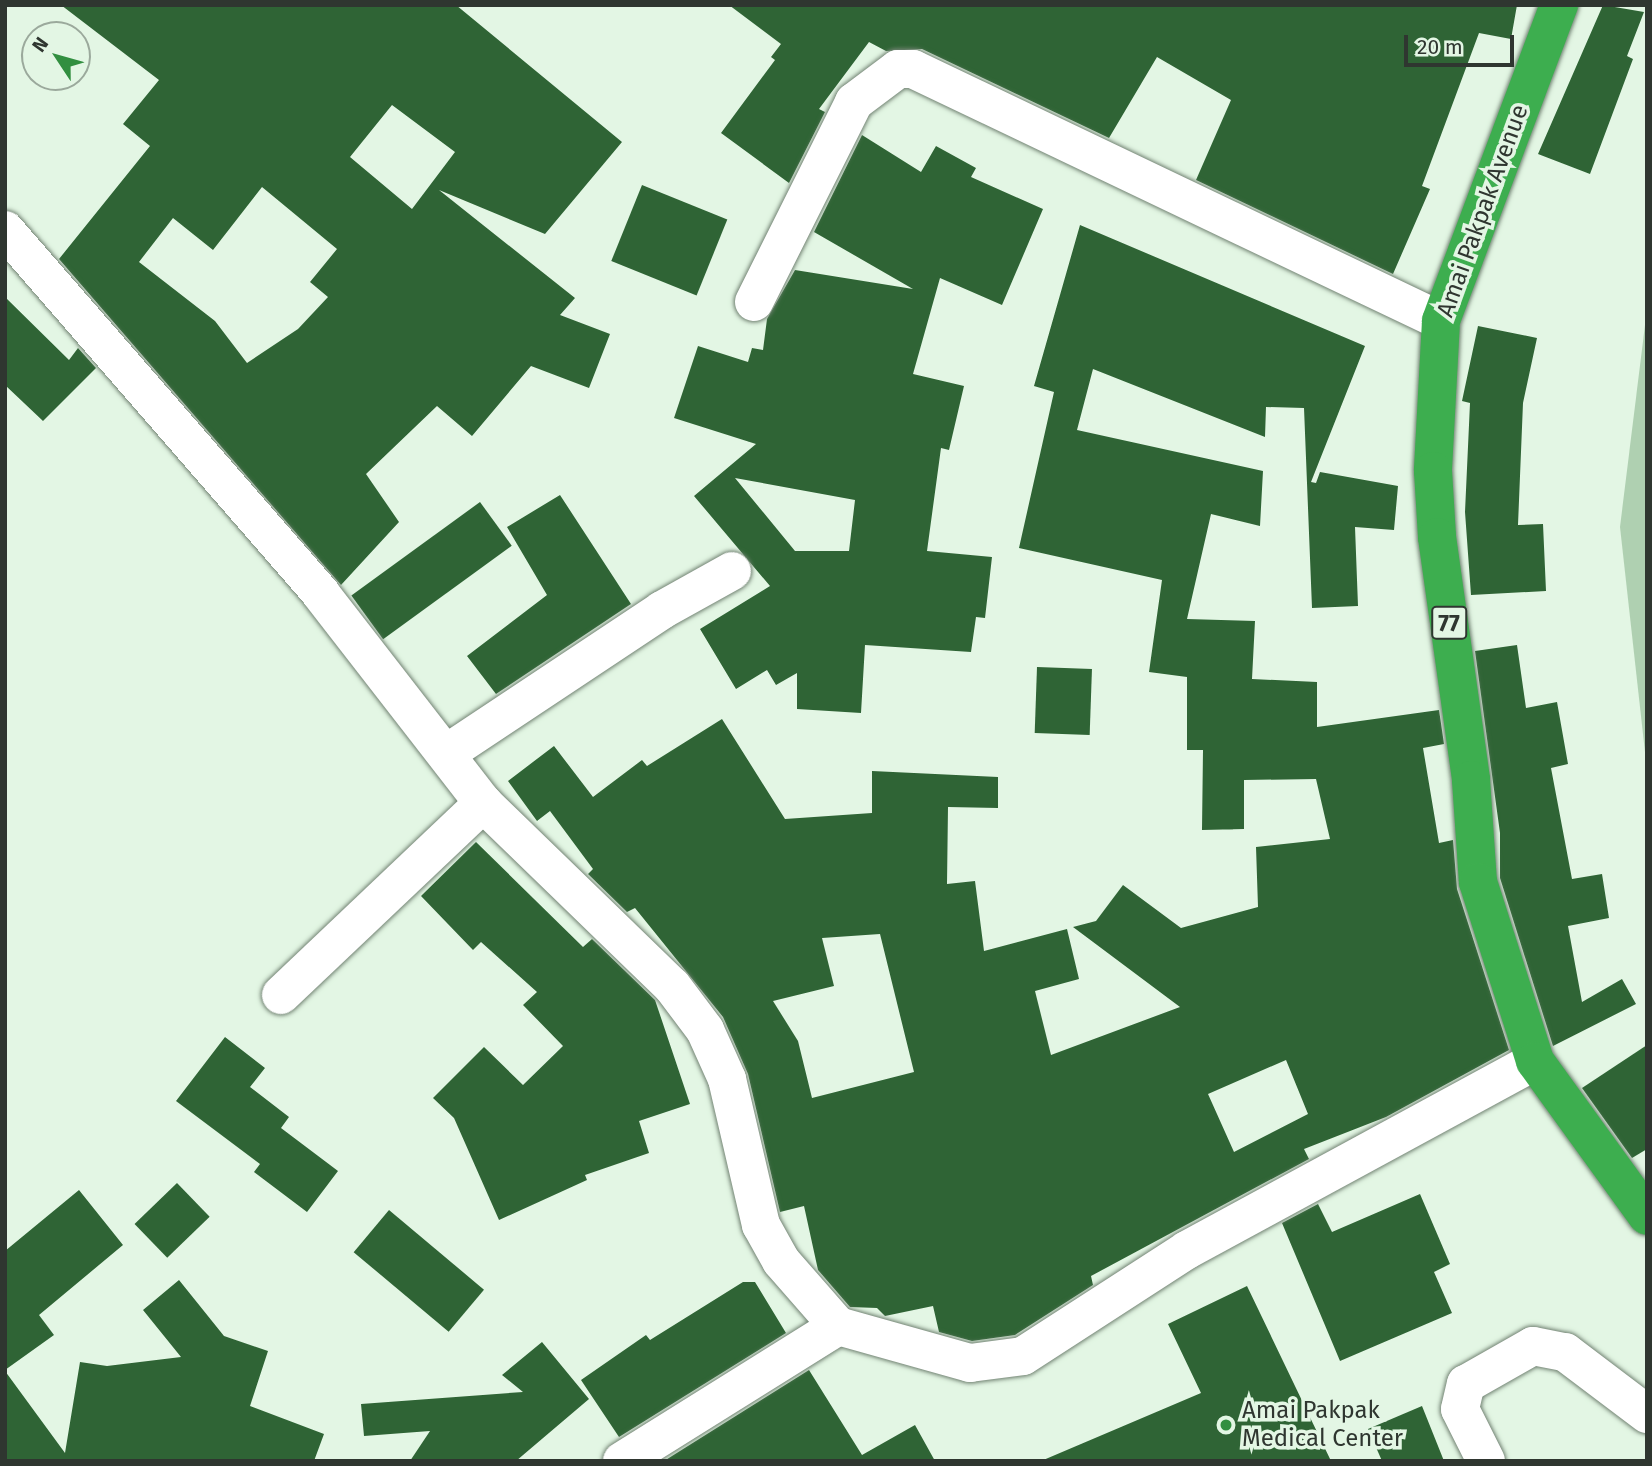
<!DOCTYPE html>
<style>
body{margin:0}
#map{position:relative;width:1652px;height:1466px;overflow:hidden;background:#e3f6e4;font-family:"Fira Sans",sans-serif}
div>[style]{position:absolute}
.green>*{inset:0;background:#afd0b1}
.building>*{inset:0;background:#2f6435;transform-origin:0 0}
.roads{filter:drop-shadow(0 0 2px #728373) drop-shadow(0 0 2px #728373)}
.minor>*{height:38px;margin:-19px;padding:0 19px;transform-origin:19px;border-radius:19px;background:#fff}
.highway>*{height:38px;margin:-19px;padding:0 19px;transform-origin:19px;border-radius:19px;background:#3dae4f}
.dots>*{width:19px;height:19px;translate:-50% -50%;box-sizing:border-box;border:4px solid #e3f6e4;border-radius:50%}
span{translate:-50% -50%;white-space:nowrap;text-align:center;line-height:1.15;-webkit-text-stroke:7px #e3f6e4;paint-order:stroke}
.shield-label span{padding:2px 5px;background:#e3f6e4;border:2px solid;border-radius:5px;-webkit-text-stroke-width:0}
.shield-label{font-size:23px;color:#2f3630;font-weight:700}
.street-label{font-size:24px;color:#2f3630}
.poi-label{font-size:24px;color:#2f3630}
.left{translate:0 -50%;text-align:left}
.frame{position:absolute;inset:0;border:7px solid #2f3630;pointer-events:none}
.north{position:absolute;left:21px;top:21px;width:70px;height:70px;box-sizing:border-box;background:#e3f6e4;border:2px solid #9ba99c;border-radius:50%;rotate:306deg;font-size:19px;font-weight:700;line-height:28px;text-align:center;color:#2f3630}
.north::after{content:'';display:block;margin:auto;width:24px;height:32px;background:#328f40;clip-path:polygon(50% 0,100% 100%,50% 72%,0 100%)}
.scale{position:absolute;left:1404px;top:35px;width:110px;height:32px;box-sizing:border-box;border:4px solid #2f3630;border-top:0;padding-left:9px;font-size:21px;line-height:24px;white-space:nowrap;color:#2f3630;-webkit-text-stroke:5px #e3f6e4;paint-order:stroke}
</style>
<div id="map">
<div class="green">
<div style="clip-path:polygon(1647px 309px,1647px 770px,1620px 527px)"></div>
</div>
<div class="building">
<div style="clip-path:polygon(evenodd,61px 5px,456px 5px,622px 142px,545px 234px,439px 190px,575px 298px,560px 315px,610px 334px,589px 388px,531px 366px,472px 436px,437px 406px,366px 474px,399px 522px,341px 585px,59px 259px,150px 146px,123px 124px,159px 80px,61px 5px,392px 105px,455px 152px,412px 209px,350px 157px,392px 105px,61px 5px,262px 187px,337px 249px,310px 282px,328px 297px,298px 329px,247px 363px,215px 321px,139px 262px,173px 218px,213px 250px,262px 187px)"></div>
<div style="clip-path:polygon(729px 5px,1517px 5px,1511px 39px,1479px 33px,1422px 186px,1430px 189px,1393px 274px,1196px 180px,1231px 100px,1157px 57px,1109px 138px,922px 49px,886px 51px,869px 42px,819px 109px,825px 112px,789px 183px,721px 133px,775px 60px,771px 57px,781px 44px)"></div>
<div style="clip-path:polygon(1603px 5px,1644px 12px,1627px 56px,1633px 59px,1590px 174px,1538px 154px)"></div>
<div style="clip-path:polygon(evenodd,862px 135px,921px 172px,936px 146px,976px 168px,971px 177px,1043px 209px,1002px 305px,940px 278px,913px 374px,964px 386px,949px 450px,941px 448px,927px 551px,992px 557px,985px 618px,976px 617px,971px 652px,865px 645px,861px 713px,797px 709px,797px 673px,776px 685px,767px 670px,736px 689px,700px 629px,770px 586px,694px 496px,756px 444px,674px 418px,698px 346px,748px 362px,752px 348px,763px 350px,767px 319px,795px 270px,913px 289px,814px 232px,862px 135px,735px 478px,855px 500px,849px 551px,795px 551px,735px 478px)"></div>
<div style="left:642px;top:185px;width:92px;height:82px;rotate:22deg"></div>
<div style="clip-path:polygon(evenodd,1080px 225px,1365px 346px,1311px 482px,1316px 483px,1320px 472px,1398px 486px,1394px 530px,1355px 527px,1358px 606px,1312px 608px,1304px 408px,1266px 407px,1265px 437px,1093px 369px,1077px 430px,1263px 471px,1260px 526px,1211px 514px,1187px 619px,1255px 621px,1252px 679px,1317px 682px,1317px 727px,1439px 710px,1444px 744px,1423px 748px,1439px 843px,1453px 840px,1457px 889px,1509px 1050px,1386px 1117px,1304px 1149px,1309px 1159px,1091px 1276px,1093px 1285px,1015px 1335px,972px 1341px,939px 1332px,933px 1306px,885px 1316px,877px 1308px,850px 1307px,818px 1270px,804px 1206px,780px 1212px,748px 1074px,723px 1017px,635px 908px,627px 912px,588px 874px,593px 869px,550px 811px,537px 821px,508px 781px,554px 746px,593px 797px,642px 760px,647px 766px,722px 719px,785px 819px,872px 813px,872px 771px,998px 777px,998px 808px,948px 807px,947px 884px,975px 881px,984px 951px,1067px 929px,1079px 979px,1035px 991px,1051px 1055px,1180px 1007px,1073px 927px,1096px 921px,1123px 885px,1181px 928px,1258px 907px,1256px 847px,1330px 839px,1316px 779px,1244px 780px,1244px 829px,1202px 830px,1203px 750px,1187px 750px,1187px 677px,1149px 672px,1162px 580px,1019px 548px,1054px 392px,1034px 386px,1080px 225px,880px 934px,914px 1072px,812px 1098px,798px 1041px,773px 1001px,834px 986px,822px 938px,880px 934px,1080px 225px,1286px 1060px,1308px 1114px,1234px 1152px,1208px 1094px,1286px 1060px)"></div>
<div style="clip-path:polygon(5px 297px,69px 360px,78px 348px,96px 368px,43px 421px,5px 385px)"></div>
<div style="clip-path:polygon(1478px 326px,1537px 338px,1523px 403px,1518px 525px,1543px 524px,1546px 591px,1471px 595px,1465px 512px,1470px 403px,1462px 401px)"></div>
<div style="clip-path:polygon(560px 495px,631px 604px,496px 694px,467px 656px,547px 595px,507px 527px)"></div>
<div style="left:480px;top:502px;width:54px;height:159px;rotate:54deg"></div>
<div style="clip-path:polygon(1517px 645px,1526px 708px,1557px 702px,1568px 764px,1551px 768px,1572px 879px,1602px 874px,1609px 918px,1568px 926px,1582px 1002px,1622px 979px,1636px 1004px,1553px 1046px,1500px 878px,1500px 833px,1475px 651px)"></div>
<div style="left:1037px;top:667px;width:55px;height:66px;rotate:2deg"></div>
<div style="clip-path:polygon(476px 842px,583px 947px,592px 939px,655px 1000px,690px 1104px,639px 1121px,649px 1153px,585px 1175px,587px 1180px,499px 1220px,454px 1118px,433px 1098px,484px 1047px,523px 1085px,563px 1046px,523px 1005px,537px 992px,481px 942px,473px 950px,421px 896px)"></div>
<div style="clip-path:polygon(225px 1037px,265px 1068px,250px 1087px,289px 1117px,281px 1128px,338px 1171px,307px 1212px,254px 1172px,260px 1164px,176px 1101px)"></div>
<div style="clip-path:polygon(1647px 1045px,1647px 1149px,1632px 1158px,1582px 1088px)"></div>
<div style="left:177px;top:1183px;width:47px;height:59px;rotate:46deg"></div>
<div style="clip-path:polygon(79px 1190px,123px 1245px,39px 1315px,54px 1335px,5px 1370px,5px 1251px)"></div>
<div style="clip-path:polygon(1420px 1194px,1450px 1264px,1434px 1272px,1452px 1313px,1340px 1361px,1282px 1223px,1318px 1204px,1332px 1232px)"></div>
<div style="left:389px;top:1210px;width:124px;height:55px;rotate:40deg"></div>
<div style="clip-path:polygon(179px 1280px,224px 1336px,268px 1351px,250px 1406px,324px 1434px,314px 1461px,5px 1461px,5px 1371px,65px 1453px,80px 1362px,107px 1366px,181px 1357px,143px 1310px)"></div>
<div style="clip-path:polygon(743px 1282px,755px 1282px,786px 1333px,619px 1437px,581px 1380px,646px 1335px,650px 1340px)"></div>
<div style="clip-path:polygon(1247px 1286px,1331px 1461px,1041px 1461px,1201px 1393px,1168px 1324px)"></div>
<div style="clip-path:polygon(542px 1342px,589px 1399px,516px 1461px,410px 1461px,430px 1431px,364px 1436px,361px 1404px,523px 1392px,502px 1375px)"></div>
<div style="clip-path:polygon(809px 1370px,862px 1455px,915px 1425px,935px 1461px,664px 1461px)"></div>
<div style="clip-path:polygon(1422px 1406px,1444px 1461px,1382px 1461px,1368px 1429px)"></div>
</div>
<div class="roads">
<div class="minor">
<div style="left:5px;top:230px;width:482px;rotate:49deg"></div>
<div style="left:321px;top:594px;width:264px;rotate:52.2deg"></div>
<div style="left:483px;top:803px;width:263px;rotate:44.1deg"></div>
<div style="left:672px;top:986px;width:55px;rotate:53.1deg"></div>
<div style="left:705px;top:1030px;width:54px;rotate:65.8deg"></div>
<div style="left:727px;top:1079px;width:150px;rotate:76.9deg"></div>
<div style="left:761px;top:1225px;width:41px;rotate:60.9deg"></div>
<div style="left:781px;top:1261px;width:86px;rotate:48.8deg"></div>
<div style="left:838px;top:1326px;width:137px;rotate:15.7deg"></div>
<div style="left:970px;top:1363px;width:53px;rotate:-7.5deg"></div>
<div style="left:1023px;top:1356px;width:195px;rotate:-32.9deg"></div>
<div style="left:1187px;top:1250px;width:396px;rotate:-28.5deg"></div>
<div style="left:754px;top:302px;width:224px;rotate:-63.4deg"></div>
<div style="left:854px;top:102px;width:55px;rotate:-36.9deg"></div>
<div style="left:898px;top:69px;width:15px"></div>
<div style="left:913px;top:69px;width:585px;rotate:25.51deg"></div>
<div style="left:447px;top:753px;width:258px;rotate:-33.6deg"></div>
<div style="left:662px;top:610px;width:80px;rotate:-29.1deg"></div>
<div style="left:281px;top:995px;width:279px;rotate:-43.5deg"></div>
<div style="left:622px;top:1461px;width:255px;rotate:-32deg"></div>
<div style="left:1486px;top:1461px;width:58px;rotate:-116.6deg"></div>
<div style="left:1460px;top:1409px;width:26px;rotate:-77deg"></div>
<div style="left:1466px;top:1384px;width:77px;rotate:-29.6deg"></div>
<div style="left:1533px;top:1346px;width:33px;rotate:11deg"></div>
<div style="left:1565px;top:1352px;width:103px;rotate:37.1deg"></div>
</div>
<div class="highway">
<div style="left:1559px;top:5px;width:337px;rotate:110.5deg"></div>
<div style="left:1441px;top:321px;width:150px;rotate:93.1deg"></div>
<div style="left:1433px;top:471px;width:66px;rotate:86.5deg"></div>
<div style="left:1437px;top:537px;width:245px;rotate:82deg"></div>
<div style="left:1471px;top:780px;width:102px;rotate:86.1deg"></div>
<div style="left:1478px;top:882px;width:188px;rotate:72.3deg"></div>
<div style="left:1535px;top:1061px;width:191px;rotate:54.1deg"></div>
</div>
</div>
<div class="dots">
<div style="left:1226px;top:1425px;background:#328f40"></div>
</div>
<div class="shield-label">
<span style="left:1449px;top:623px">77</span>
</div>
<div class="street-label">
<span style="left:1483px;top:211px;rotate:-70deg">Amai Pakpak Avenue</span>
</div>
<div class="poi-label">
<span class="left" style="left:1242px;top:1425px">Amai Pakpak<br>Medical Center</span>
</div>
<div class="frame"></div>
<div class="north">N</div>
<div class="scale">20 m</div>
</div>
